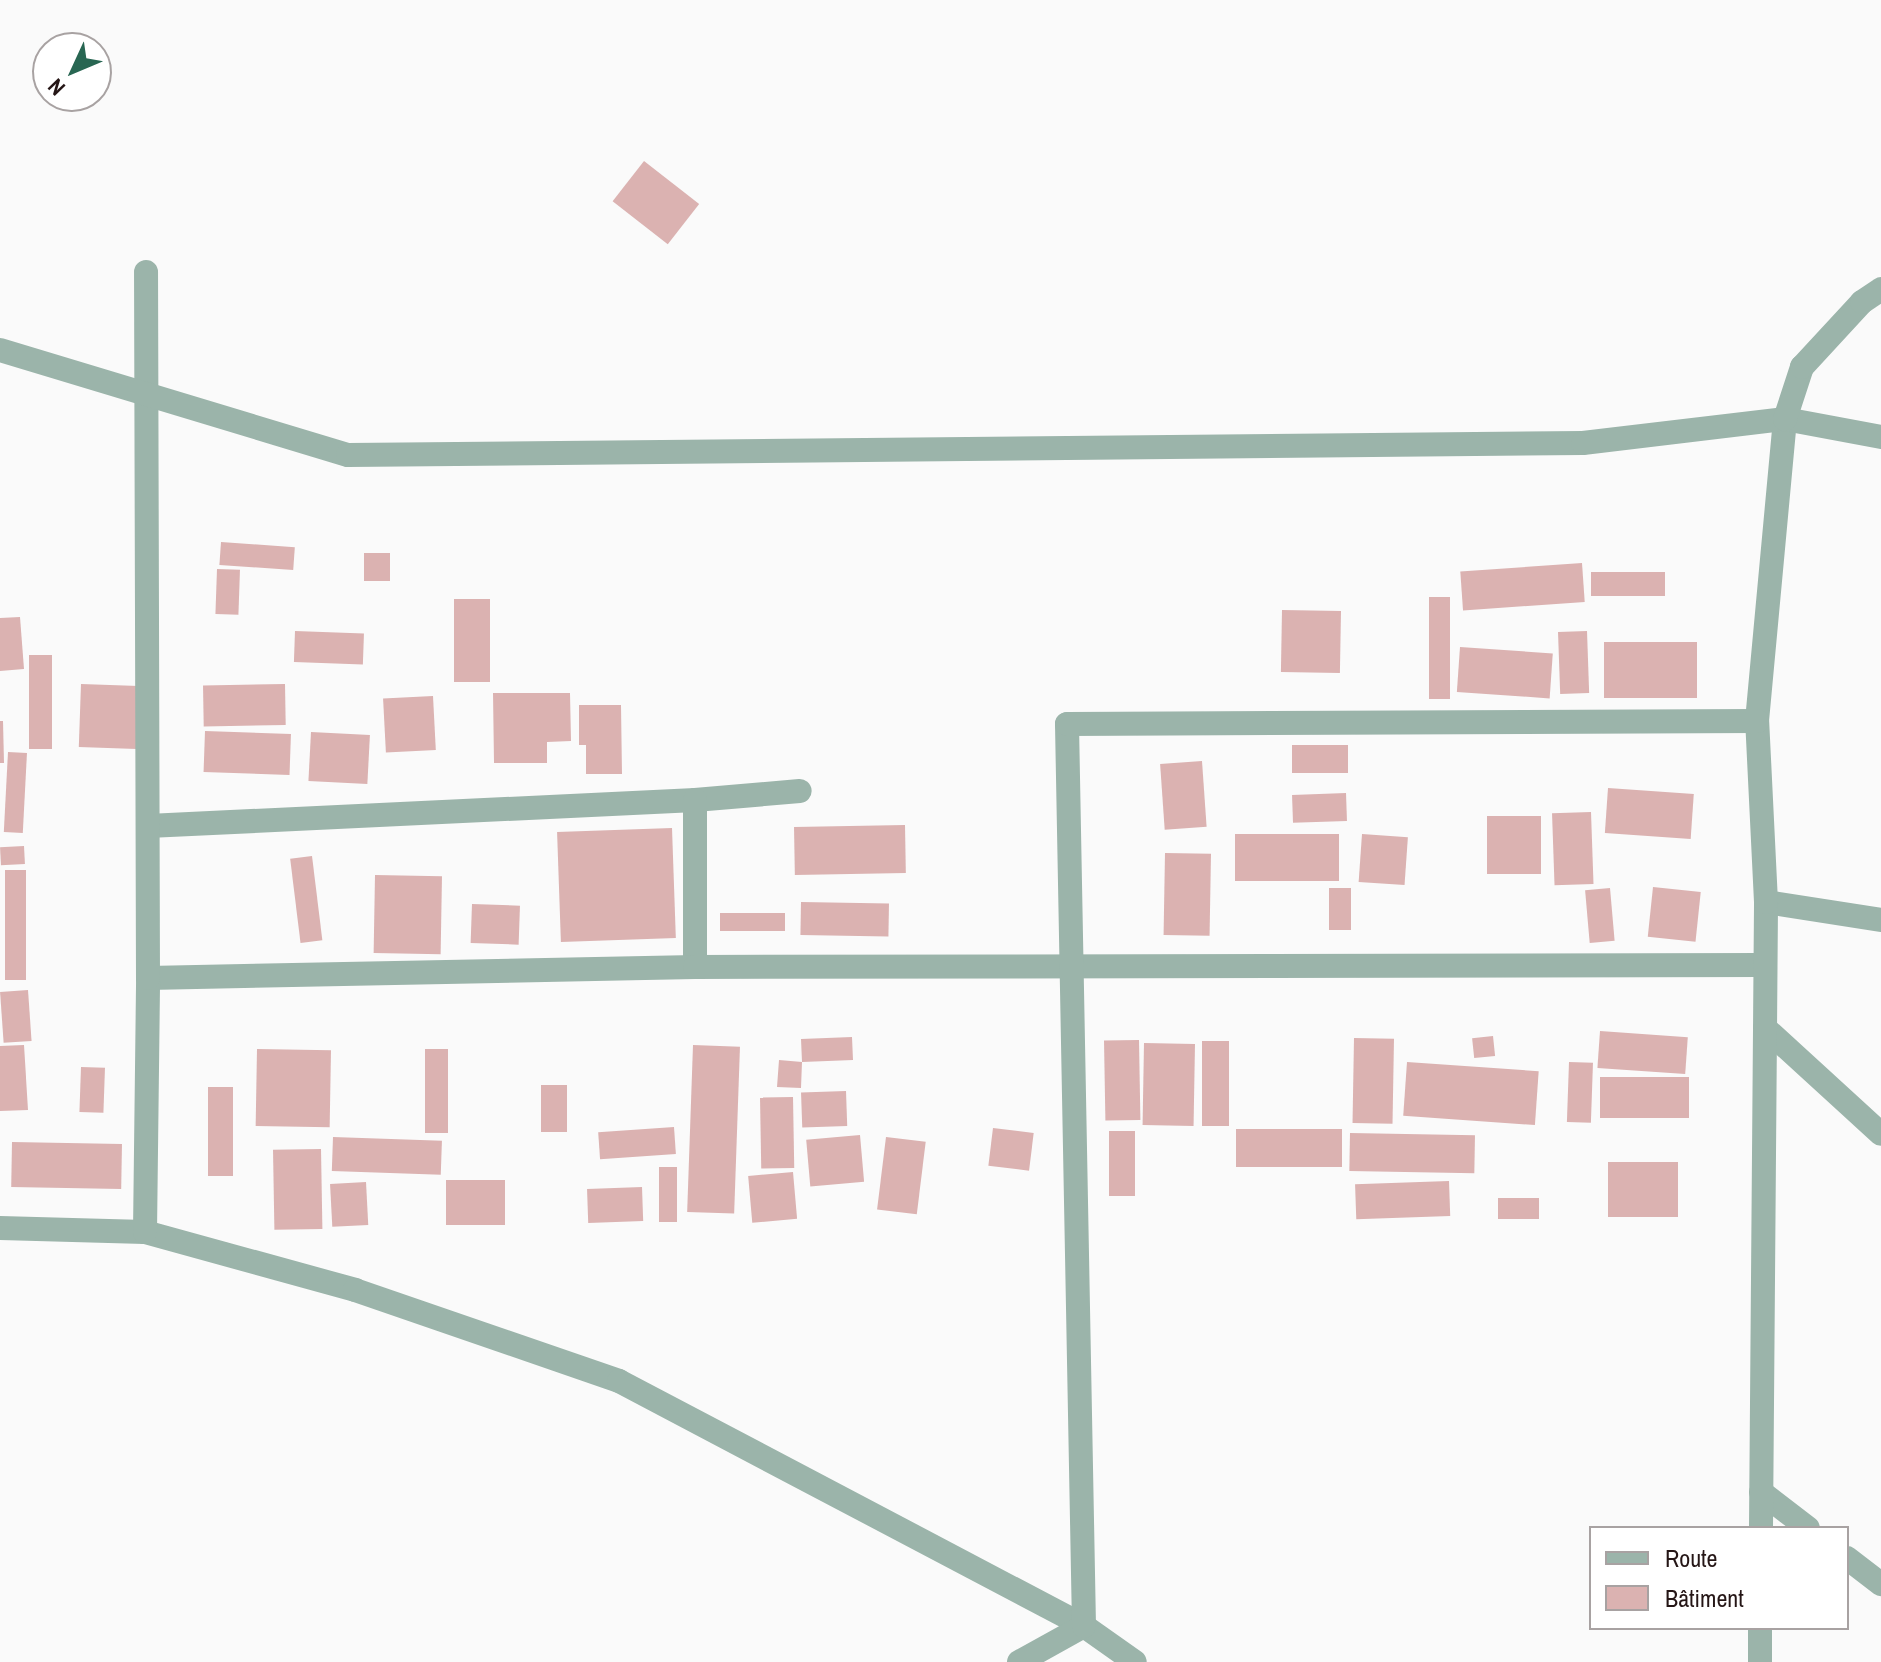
<!DOCTYPE html>
<meta charset="utf-8">
<style>
body{margin:0}
#map{position:relative;width:1881px;height:1662px;overflow:hidden;background:#fafafa;font-family:"Archivo Narrow",sans-serif}
div>[style]{position:absolute}
.building>*{inset:0;background:#dbb2b1;transform-origin:0 0}
.minor>*{height:24px;margin:-12px;padding:0 12px;transform-origin:12px;border-radius:12px;background:#9bb4aa}
.tertiary>*{height:24px;margin:-12px;padding:0 12px;transform-origin:12px;border-radius:12px;background:#9bb4aa}
span{translate:-50% -50%;white-space:nowrap;text-align:center;line-height:1.15;-webkit-text-stroke:6px #fff;paint-order:stroke}
.legend{position:absolute;left:1589px;top:1526px;width:260px;height:104px;box-sizing:border-box;background:#fff;border:2px solid #a8a2a2;margin:0;padding:10px 14px;list-style:none;font-size:24px;color:#251616}
.legend li{display:flex;align-items:center;gap:16px;height:40px}
.legend b{width:40px;border:2px solid #a8a2a2}
.north{position:absolute;left:32px;top:32px;width:80px;height:80px;box-sizing:border-box;background:#fff;border:2px solid #a8a2a2;border-radius:50%;rotate:226deg;font-size:22px;font-weight:700;line-height:32px;text-align:center;color:#251616}
.north::after{content:'';display:block;margin:auto;width:28px;height:36px;background:#286652;clip-path:polygon(50% 0,100% 100%,50% 72%,0 100%)}
</style>
<div id="map">
<div class="building">
<div style="left:644px;top:161px;width:70px;height:51px;rotate:38deg"></div>
<div style="left:221px;top:542px;width:74px;height:23px;rotate:4deg"></div>
<div style="left:364px;top:553px;width:26px;height:28px"></div>
<div style="left:1582px;top:563px;width:39px;height:122px;rotate:86deg"></div>
<div style="left:217px;top:569px;width:23px;height:45px;rotate:2deg"></div>
<div style="left:1591px;top:572px;width:74px;height:24px"></div>
<div style="left:1429px;top:597px;width:21px;height:102px"></div>
<div style="left:454px;top:599px;width:36px;height:83px"></div>
<div style="left:1282px;top:610px;width:59px;height:62px;rotate:1deg"></div>
<div style="clip-path:polygon(20px 617px,24px 669px,0 671px,0 618px)"></div>
<div style="left:295px;top:631px;width:69px;height:31px;rotate:2deg"></div>
<div style="left:1587px;top:631px;width:62px;height:29px;rotate:88deg"></div>
<div style="left:1604px;top:642px;width:93px;height:56px"></div>
<div style="left:1460px;top:647px;width:93px;height:45px;rotate:4deg"></div>
<div style="left:29px;top:655px;width:23px;height:94px"></div>
<div style="left:81px;top:684px;width:65px;height:63px;rotate:2deg"></div>
<div style="left:285px;top:684px;width:41px;height:82px;rotate:89deg"></div>
<div style="clip-path:polygon(493px 693px,570px 693px,571px 741px,547px 742px,547px 763px,494px 763px)"></div>
<div style="left:433px;top:696px;width:54px;height:50px;rotate:87deg"></div>
<div style="clip-path:polygon(579px 705px,621px 705px,622px 774px,586px 774px,586px 745px,579px 745px)"></div>
<div style="clip-path:polygon(0 721px,3px 721px,4px 763px,0 763px)"></div>
<div style="left:205px;top:731px;width:86px;height:41px;rotate:2deg"></div>
<div style="left:311px;top:732px;width:59px;height:49px;rotate:3deg"></div>
<div style="left:1292px;top:745px;width:56px;height:28px"></div>
<div style="left:8px;top:752px;width:19px;height:80px;rotate:3deg"></div>
<div style="left:1202px;top:761px;width:66px;height:42px;rotate:86deg"></div>
<div style="left:1608px;top:788px;width:86px;height:45px;rotate:4deg"></div>
<div style="left:1346px;top:793px;width:28px;height:54px;rotate:88deg"></div>
<div style="left:1591px;top:812px;width:72px;height:39px;rotate:88deg"></div>
<div style="left:1487px;top:816px;width:54px;height:58px"></div>
<div style="left:905px;top:825px;width:48px;height:111px;rotate:89deg"></div>
<div style="left:672px;top:828px;width:110px;height:115px;rotate:88deg"></div>
<div style="left:1235px;top:834px;width:104px;height:47px"></div>
<div style="left:1362px;top:834px;width:46px;height:48px;rotate:4deg"></div>
<div style="left:24px;top:846px;width:18px;height:24px;rotate:87deg"></div>
<div style="left:1165px;top:853px;width:46px;height:82px;rotate:1deg"></div>
<div style="left:312px;top:856px;width:85px;height:22px;rotate:83deg"></div>
<div style="left:5px;top:870px;width:21px;height:110px"></div>
<div style="left:375px;top:875px;width:67px;height:78px;rotate:1deg"></div>
<div style="left:1653px;top:887px;width:48px;height:50px;rotate:6deg"></div>
<div style="left:1329px;top:888px;width:22px;height:42px"></div>
<div style="left:1610px;top:888px;width:53px;height:25px;rotate:85deg"></div>
<div style="left:801px;top:902px;width:88px;height:33px;rotate:1deg"></div>
<div style="left:472px;top:904px;width:48px;height:39px;rotate:2deg"></div>
<div style="left:720px;top:913px;width:65px;height:18px"></div>
<div style="left:28px;top:990px;width:51px;height:28px;rotate:86deg"></div>
<div style="left:1600px;top:1031px;width:88px;height:37px;rotate:4deg"></div>
<div style="left:1493px;top:1036px;width:20px;height:21px;rotate:84deg"></div>
<div style="clip-path:polygon(852px 1037px,853px 1060px,802px 1062px,801px 1088px,777px 1087px,779px 1060px,802px 1062px,801px 1039px)"></div>
<div style="left:1354px;top:1038px;width:40px;height:85px;rotate:1deg"></div>
<div style="left:1139px;top:1040px;width:80px;height:35px;rotate:89deg"></div>
<div style="left:1202px;top:1041px;width:27px;height:85px"></div>
<div style="left:1144px;top:1043px;width:51px;height:82px;rotate:1deg"></div>
<div style="clip-path:polygon(24px 1045px,28px 1110px,0 1111px,0 1046px)"></div>
<div style="left:693px;top:1045px;width:47px;height:167px;rotate:2deg"></div>
<div style="left:257px;top:1049px;width:74px;height:77px;rotate:1deg"></div>
<div style="left:425px;top:1049px;width:23px;height:84px"></div>
<div style="left:1407px;top:1062px;width:132px;height:54px;rotate:4deg"></div>
<div style="left:1569px;top:1062px;width:24px;height:60px;rotate:2deg"></div>
<div style="left:81px;top:1067px;width:24px;height:45px;rotate:2deg"></div>
<div style="left:1600px;top:1077px;width:89px;height:41px"></div>
<div style="left:541px;top:1085px;width:26px;height:47px"></div>
<div style="left:208px;top:1087px;width:25px;height:89px"></div>
<div style="left:846px;top:1091px;width:35px;height:45px;rotate:88deg"></div>
<div style="left:793px;top:1097px;width:71px;height:33px;rotate:89deg"></div>
<div style="left:674px;top:1127px;width:27px;height:76px;rotate:86deg"></div>
<div style="left:993px;top:1128px;width:41px;height:38px;rotate:7deg"></div>
<div style="left:1342px;top:1129px;width:38px;height:106px;rotate:90deg"></div>
<div style="left:1109px;top:1131px;width:26px;height:65px"></div>
<div style="left:1350px;top:1133px;width:125px;height:38px;rotate:1deg"></div>
<div style="left:860px;top:1135px;width:47px;height:54px;rotate:85deg"></div>
<div style="left:333px;top:1137px;width:109px;height:34px;rotate:2deg"></div>
<div style="left:886px;top:1137px;width:40px;height:73px;rotate:7deg"></div>
<div style="left:12px;top:1142px;width:110px;height:45px;rotate:1deg"></div>
<div style="left:321px;top:1149px;width:80px;height:48px;rotate:89deg"></div>
<div style="left:1608px;top:1162px;width:70px;height:55px"></div>
<div style="left:659px;top:1167px;width:18px;height:55px"></div>
<div style="left:793px;top:1172px;width:47px;height:45px;rotate:85deg"></div>
<div style="left:446px;top:1180px;width:59px;height:45px"></div>
<div style="left:1449px;top:1181px;width:35px;height:94px;rotate:88deg"></div>
<div style="left:366px;top:1182px;width:43px;height:36px;rotate:87deg"></div>
<div style="left:642px;top:1187px;width:34px;height:55px;rotate:88deg"></div>
<div style="left:1498px;top:1198px;width:41px;height:21px"></div>
</div>
<div class="minor">
<div style="left:148px;top:826px;width:548px;rotate:-2.72deg"></div>
<div style="left:695px;top:800px;width:105px;rotate:-4.9deg"></div>
<div style="left:1766px;top:902px;width:116px;rotate:8.9deg"></div>
<div style="left:695px;top:967px;width:167px;rotate:-90deg"></div>
<div style="left:148px;top:978px;width:547px;rotate:-1.15deg"></div>
<div style="left:695px;top:967px;width:1069px;rotate:-0.11deg"></div>
<div style="left:1765px;top:1028px;width:157px;rotate:42.4deg"></div>
<div style="left:0;top:1228px;width:145px;rotate:1.6deg"></div>
<div style="left:145px;top:1232px;width:218px;rotate:15.4deg"></div>
<div style="left:355px;top:1290px;width:279px;rotate:19deg"></div>
<div style="left:619px;top:1381px;width:526px;rotate:27.78deg"></div>
<div style="left:1084px;top:1626px;width:62px;rotate:35.2deg"></div>
<div style="left:145px;top:1232px;width:254px;rotate:-89.3deg"></div>
<div style="left:148px;top:978px;width:706px;rotate:-90.16deg"></div>
<div style="left:1761px;top:1492px;width:59px;rotate:37.5deg"></div>
<div style="left:1761px;top:1528px;width:626px;rotate:-89.54deg"></div>
<div style="left:1766px;top:902px;width:181px;rotate:-92.8deg"></div>
<div style="left:1757px;top:721px;width:303px;rotate:-84.7deg"></div>
<div style="left:1847px;top:1558px;width:43px;rotate:37.4deg"></div>
<div style="left:1019px;top:1662px;width:74px;rotate:-29deg"></div>
<div style="left:1084px;top:1626px;width:902px;rotate:-91.08deg"></div>
<div style="left:1067px;top:724px;width:690px;rotate:-0.25deg"></div>
<div style="left:1760px;top:1662px;width:34px;rotate:-90deg"></div>
</div>
<div class="tertiary">
<div style="left:0;top:350px;width:363px;rotate:16.8deg"></div>
<div style="left:348px;top:455px;width:1235px;rotate:-0.56deg"></div>
<div style="left:1583px;top:443px;width:203px;rotate:-6.8deg"></div>
<div style="left:1785px;top:419px;width:98px;rotate:10.6deg"></div>
<div style="left:1785px;top:419px;width:55px;rotate:-71.9deg"></div>
<div style="left:1802px;top:367px;width:88px;rotate:-47.3deg"></div>
<div style="left:1862px;top:302px;width:23px;rotate:-34deg"></div>
</div>
<ul class="legend">
<li><b style="height:10px;background:#9bb4aa"></b>Route</li>
<li><b style="height:22px;background:#dbb2b1"></b>Bâtiment</li>
</ul>
<div class="north">N</div>
</div>
